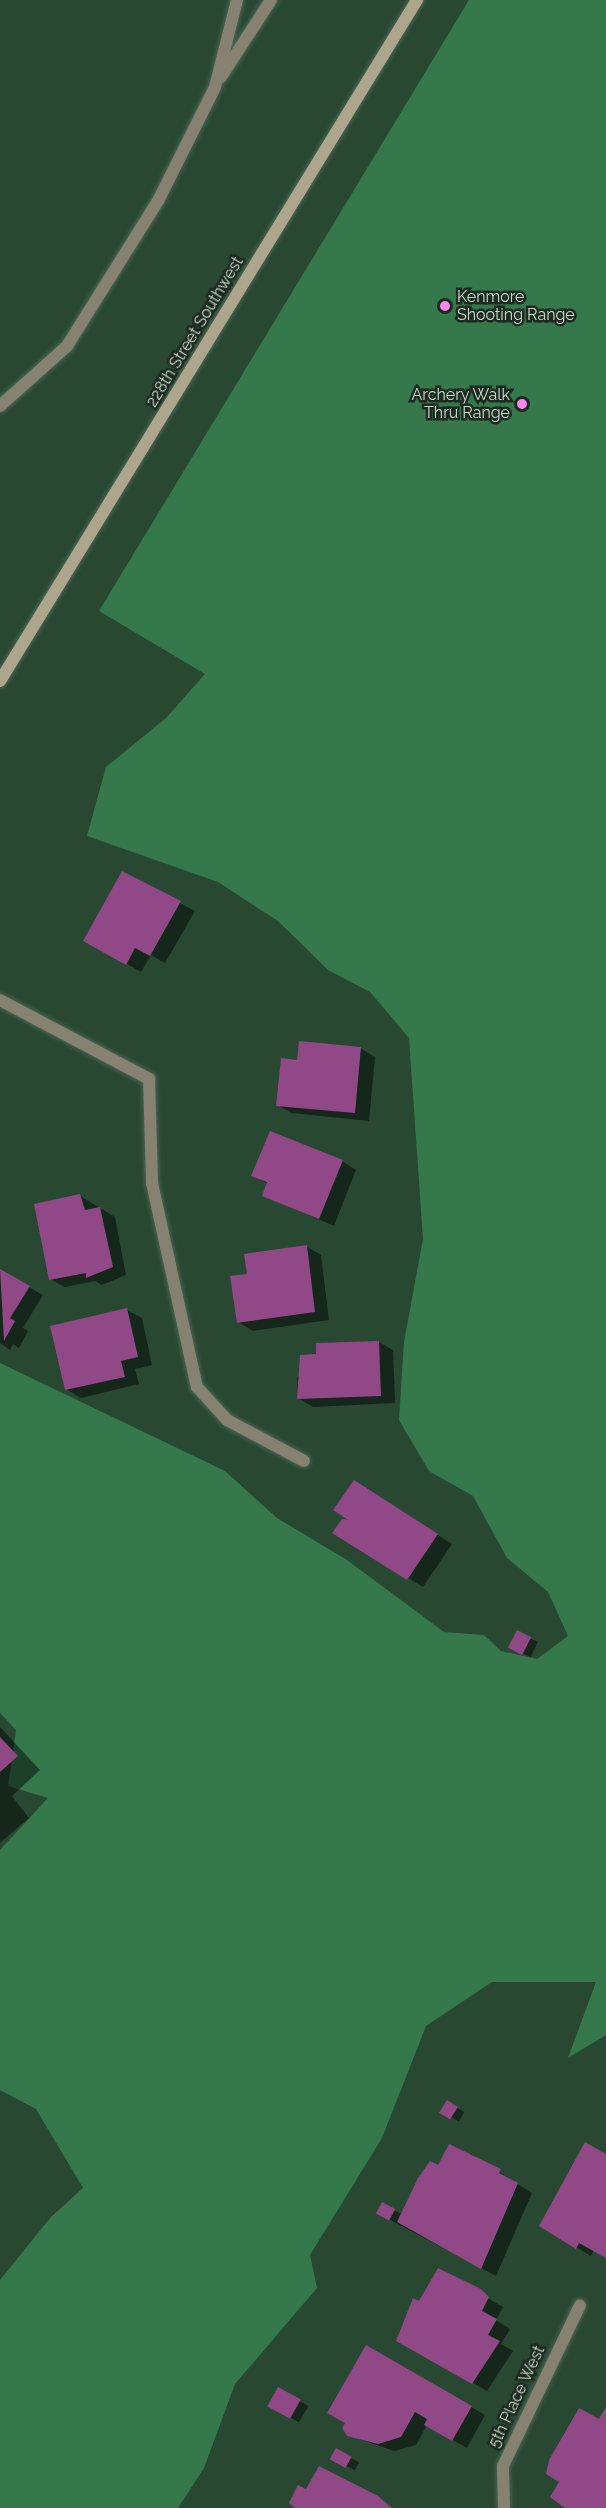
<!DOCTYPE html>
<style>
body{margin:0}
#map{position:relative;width:606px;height:2508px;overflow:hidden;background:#294832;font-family:Raleway,sans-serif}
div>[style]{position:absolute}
.green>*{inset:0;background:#35784b}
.shadow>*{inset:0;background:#0007;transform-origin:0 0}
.building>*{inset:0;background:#904887;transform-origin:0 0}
.roads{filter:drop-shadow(0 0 2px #496551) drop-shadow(0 0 2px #496551)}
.lane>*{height:12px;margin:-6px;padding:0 6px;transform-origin:6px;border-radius:6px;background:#868171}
.street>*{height:12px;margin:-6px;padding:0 6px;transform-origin:6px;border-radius:6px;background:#868171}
.secondary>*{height:12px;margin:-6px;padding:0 6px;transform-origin:6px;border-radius:6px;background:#ada58c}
.dots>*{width:16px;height:16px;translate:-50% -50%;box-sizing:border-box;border:3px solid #1d2a20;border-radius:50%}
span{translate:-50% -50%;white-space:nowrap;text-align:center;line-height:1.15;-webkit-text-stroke:5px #1d2a20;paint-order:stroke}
.poi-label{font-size:16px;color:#c8dacc}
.left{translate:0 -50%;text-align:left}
.right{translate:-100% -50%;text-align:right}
.street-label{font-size:16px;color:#c8dacc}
</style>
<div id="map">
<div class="green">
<div style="clip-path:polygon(469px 0,606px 0,606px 2035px,568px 2058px,596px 1982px,492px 1982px,426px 2026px,382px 2138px,310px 2255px,317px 2288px,235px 2384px,204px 2468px,178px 2508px,0 2508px,0 2280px,51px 2217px,83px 2188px,36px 2109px,0 2090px,0 1850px,48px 1798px,8px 1786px,16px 1730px,0 1713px,0 1363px,225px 1471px,277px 1518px,347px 1560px,444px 1632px,484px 1635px,501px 1651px,537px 1659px,568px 1636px,548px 1592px,507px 1558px,473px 1496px,429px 1471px,399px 1420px,404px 1342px,423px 1239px,409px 1038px,370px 992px,328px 970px,278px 921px,218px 882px,87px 836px,106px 767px,166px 718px,205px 674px,99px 611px)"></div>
</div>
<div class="shadow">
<div style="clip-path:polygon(123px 873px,195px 911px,165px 963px,151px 955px,141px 972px,85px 940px)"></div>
<div style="clip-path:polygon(360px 1048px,375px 1057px,369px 1121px,292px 1113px,278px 1105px,298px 1062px)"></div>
<div style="clip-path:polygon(342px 1161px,356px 1170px,334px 1226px,264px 1195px,268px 1184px,253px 1175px)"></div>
<div style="clip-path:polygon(80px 1196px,115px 1217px,126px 1275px,102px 1285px,95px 1281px,65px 1287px,50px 1279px)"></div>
<div style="clip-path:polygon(306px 1246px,321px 1255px,329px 1320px,253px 1331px,238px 1322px,249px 1275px)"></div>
<div style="clip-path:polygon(0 1271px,43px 1295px,23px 1328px,28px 1331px,19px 1348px,13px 1344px,10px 1350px,0 1343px)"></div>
<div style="clip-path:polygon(127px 1310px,142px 1318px,152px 1365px,135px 1369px,139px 1384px,81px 1398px,66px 1389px)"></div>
<div style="clip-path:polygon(379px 1342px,393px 1350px,395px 1403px,313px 1407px,298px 1398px,297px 1378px,318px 1356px)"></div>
<div style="clip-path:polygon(368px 1490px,452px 1544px,423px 1587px,334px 1533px,354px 1522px)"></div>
<div style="left:517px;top:1632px;width:23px;height:17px;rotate:25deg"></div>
<div style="clip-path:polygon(0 1727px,40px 1770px,12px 1796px,29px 1818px,0 1843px)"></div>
<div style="left:447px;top:2102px;width:20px;height:11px;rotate:30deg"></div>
<div style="clip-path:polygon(471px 2154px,532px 2193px,496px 2276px,377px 2213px,382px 2204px,403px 2215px,438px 2167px)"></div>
<div style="clip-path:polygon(606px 2155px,606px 2256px,594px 2250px,591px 2256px,541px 2226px)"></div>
<div style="clip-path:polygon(439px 2270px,503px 2307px,496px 2320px,510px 2329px,501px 2344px,513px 2351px,487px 2391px,398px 2340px)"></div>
<div style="clip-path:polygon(367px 2347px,485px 2415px,467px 2448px,427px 2425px,416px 2445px,394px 2451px,348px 2435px)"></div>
<div style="left:279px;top:2389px;width:34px;height:19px;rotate:30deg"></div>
<div style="left:336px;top:2450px;width:26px;height:9px;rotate:28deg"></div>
</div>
<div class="building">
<div style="clip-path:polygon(122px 871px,181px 901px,150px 956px,135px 948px,126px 965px,83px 941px)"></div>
<div style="clip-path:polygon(299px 1041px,361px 1047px,355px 1113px,276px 1106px,281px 1058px,297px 1060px)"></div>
<div style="clip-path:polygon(270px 1131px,343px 1160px,319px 1219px,262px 1196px,267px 1182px,251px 1176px)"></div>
<div style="clip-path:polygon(80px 1194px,85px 1210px,100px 1207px,113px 1267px,86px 1278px,86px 1273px,49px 1280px,34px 1204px)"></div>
<div style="clip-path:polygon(307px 1245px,315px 1312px,237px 1323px,230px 1276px,247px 1274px,244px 1254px)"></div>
<div style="clip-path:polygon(0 1269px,30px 1286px,10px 1318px,15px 1321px,4px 1341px)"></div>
<div style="clip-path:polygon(127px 1308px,138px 1357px,121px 1361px,125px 1377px,65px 1390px,50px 1326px)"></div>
<div style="clip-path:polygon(379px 1341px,381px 1396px,297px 1399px,300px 1355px,316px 1354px,316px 1343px)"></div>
<div style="clip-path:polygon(354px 1480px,438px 1534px,407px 1580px,332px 1533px,342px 1519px,348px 1520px,333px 1510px)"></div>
<div style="left:517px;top:1630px;width:16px;height:20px;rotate:27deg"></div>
<div style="clip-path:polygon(0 1737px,18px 1756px,0 1772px)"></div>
<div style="left:447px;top:2100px;width:13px;height:15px;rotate:32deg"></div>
<div style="clip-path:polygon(585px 2142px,606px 2154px,606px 2258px,579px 2243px,576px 2249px,539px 2226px)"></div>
<div style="clip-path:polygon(449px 2144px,501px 2169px,499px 2173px,518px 2183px,481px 2269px,397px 2222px,418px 2178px,430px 2161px,438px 2165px)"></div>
<div style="left:382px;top:2202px;width:15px;height:13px;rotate:28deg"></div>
<div style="clip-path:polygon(438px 2268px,481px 2289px,489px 2297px,482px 2311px,497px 2319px,488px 2335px,500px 2341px,472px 2384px,396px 2341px,413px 2298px,419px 2301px)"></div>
<div style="clip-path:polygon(366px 2345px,472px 2406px,452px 2441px,424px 2425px,427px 2419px,415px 2412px,401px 2437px,378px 2444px,347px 2436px,342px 2428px,345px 2423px,327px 2413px)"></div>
<div style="left:278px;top:2387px;width:26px;height:22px;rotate:29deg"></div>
<div style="clip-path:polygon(606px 2407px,606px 2508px,565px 2508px,550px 2497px,559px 2482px,546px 2474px,549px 2460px,579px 2408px,599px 2419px)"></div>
<div style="left:336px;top:2448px;width:18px;height:13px;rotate:29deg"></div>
<div style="clip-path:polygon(319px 2466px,378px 2496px,392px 2508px,295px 2508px,289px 2503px,298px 2485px,306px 2489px)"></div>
</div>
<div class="roads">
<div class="lane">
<div style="left:221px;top:77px;width:92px;rotate:-57deg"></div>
<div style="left:0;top:406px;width:90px;rotate:-41.8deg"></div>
<div style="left:67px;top:346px;width:171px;rotate:-57.9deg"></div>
<div style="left:158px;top:201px;width:127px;rotate:-63.4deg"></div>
<div style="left:215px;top:87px;width:90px;rotate:-75.8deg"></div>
<div style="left:149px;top:1079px;width:104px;rotate:88.3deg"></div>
<div style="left:152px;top:1183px;width:209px;rotate:77.6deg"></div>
<div style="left:197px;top:1387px;width:45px;rotate:47.7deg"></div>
<div style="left:227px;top:1420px;width:87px;rotate:28deg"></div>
</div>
<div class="street">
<div style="left:0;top:1000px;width:169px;rotate:27.9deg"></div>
<div style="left:504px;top:2508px;width:42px;rotate:-91.4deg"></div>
<div style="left:503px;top:2466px;width:178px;rotate:-64.4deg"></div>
</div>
<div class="secondary">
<div style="left:0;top:681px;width:799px;rotate:-58.52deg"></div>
</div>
</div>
<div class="dots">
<div style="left:445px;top:306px;background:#f888e9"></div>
<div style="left:522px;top:404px;background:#f888e9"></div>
</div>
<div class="poi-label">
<span class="left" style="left:457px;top:306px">Kenmore<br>Shooting Range</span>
<span class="right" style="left:510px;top:404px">Archery Walk<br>Thru Range</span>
</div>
<div class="street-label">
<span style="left:195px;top:332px;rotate:-59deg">228th Street Southwest</span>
<span style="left:517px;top:2397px;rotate:-65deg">5th Place West</span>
</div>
</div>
